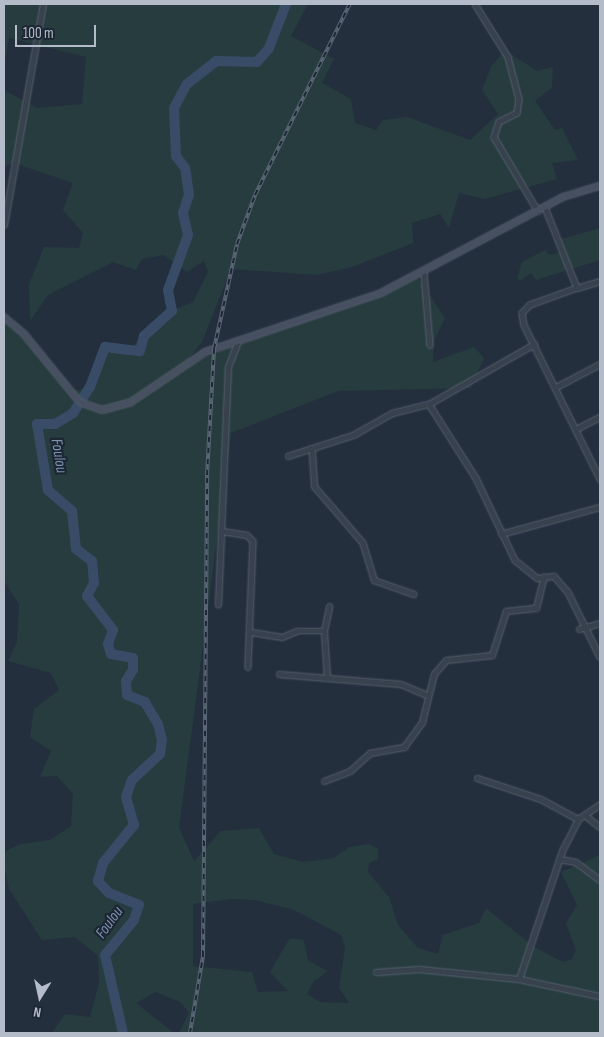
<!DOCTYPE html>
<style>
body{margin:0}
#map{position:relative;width:604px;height:1037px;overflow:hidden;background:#242f3e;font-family:"Sofia Sans Condensed",sans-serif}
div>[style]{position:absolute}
.green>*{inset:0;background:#263c3f}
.river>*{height:10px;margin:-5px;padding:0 5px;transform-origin:5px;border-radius:5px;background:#394c67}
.roads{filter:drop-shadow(0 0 1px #565f6c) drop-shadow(0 0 1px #565f6c)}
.street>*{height:4.5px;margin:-2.25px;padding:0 2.25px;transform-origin:2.25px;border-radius:2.25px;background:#38414e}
.secondary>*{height:6px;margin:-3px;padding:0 3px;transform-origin:3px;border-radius:3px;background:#465061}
.rail>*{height:4px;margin-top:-2px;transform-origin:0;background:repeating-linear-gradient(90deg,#1d2633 0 5.5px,#5a6575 0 11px);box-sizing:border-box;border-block:1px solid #5a6575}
span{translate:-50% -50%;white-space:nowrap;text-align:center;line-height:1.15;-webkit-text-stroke:4.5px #1d2633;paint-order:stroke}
.water-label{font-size:16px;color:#7c92b1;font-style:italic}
.frame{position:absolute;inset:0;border:5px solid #b4bcc9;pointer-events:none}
.north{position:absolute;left:15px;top:972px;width:50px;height:50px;-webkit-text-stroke:4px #1d2633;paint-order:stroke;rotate:190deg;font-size:14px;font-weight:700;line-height:20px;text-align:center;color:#b4bcc9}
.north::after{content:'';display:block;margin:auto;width:18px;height:22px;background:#b4bcc9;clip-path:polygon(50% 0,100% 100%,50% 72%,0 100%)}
.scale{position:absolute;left:15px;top:25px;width:81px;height:22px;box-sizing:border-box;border:2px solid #b4bcc9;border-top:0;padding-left:6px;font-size:15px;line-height:18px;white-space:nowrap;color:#b4bcc9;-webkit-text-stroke:4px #1d2633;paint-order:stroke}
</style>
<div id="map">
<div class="green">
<div style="clip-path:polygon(evenodd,4px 4px,308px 4px,291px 36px,334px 59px,322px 83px,351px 99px,355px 123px,376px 130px,383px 120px,407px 117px,470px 140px,498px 114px,482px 90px,491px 67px,505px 50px,537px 71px,553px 67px,552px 87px,535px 101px,555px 130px,562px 128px,578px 160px,552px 163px,557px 179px,485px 199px,459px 193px,449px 228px,440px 214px,412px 223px,413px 243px,352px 267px,316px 275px,231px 269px,202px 342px,184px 365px,417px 276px,445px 318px,434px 341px,433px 362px,474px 347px,484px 358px,471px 388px,338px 391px,231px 433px,179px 828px,194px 861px,221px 831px,259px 828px,274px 854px,303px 862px,334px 858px,349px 847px,369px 844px,378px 849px,378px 859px,369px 863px,368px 872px,389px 897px,398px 925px,418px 948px,438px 954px,443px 935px,479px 923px,486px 908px,534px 947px,563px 962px,572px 959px,576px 950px,566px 923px,577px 905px,561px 872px,600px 855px,600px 1033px,179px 1033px,189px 1013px,180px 1002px,156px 992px,136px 1003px,174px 1033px,52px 1033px,65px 1014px,90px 1017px,99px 983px,98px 956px,75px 937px,42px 940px,9px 889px,4px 866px,6px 851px,20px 844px,50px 840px,71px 826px,73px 794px,57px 776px,40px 777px,51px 751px,30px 737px,34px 709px,59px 690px,51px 673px,8px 661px,17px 642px,19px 604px,4px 581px,4px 317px,24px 334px,69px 389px,80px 390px,90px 386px,105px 347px,134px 345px,172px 311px,193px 302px,208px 272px,204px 261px,187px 272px,164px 255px,142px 259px,136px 270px,113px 262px,48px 295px,30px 321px,29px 284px,44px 247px,79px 248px,83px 233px,63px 210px,73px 183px,14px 163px,4px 167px,4px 90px,37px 108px,82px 104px,86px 57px,9px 38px,4px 66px,4px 4px,232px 899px,255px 900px,294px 910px,341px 935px,345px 948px,339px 988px,349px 1003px,320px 1002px,307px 994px,314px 981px,328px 971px,308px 961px,304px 940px,290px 938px,270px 972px,288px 991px,258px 992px,252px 972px,193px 966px,193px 904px,232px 899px)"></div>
<div style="clip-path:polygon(600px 228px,600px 260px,536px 280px,531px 273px,520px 281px,517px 278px,522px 262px,545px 250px,549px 255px,562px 252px,558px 240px)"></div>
</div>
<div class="river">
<div style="left:123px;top:1033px;width:80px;rotate:-103deg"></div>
<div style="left:105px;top:955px;width:45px;rotate:-50.4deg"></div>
<div style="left:134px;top:920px;width:16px;rotate:-72deg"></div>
<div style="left:139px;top:905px;width:32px;rotate:-158deg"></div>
<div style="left:109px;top:893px;width:16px;rotate:-133deg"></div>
<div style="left:98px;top:881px;width:19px;rotate:-74deg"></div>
<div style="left:103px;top:863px;width:49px;rotate:-50.8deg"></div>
<div style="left:134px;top:825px;width:29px;rotate:-106deg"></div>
<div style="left:126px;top:797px;width:18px;rotate:-71deg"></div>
<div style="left:132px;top:780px;width:38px;rotate:-43deg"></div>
<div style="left:160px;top:754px;width:14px;rotate:-82deg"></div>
<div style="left:162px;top:740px;width:16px;rotate:-104deg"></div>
<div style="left:158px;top:724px;width:26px;rotate:-121deg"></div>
<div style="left:145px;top:702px;width:19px;rotate:-159deg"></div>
<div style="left:127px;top:695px;width:14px;rotate:-94deg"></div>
<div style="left:126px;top:681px;width:13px;rotate:-58deg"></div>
<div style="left:133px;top:670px;width:12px;rotate:-90deg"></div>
<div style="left:133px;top:658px;width:22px;rotate:-170deg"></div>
<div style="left:111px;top:654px;width:10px;rotate:-107deg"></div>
<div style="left:108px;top:644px;width:15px;rotate:-70deg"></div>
<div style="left:113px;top:630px;width:43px;rotate:-127.4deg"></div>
<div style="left:87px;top:596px;width:15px;rotate:-62deg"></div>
<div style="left:94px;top:583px;width:22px;rotate:-95deg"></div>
<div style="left:92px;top:561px;width:20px;rotate:-143deg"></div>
<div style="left:76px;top:549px;width:38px;rotate:-96deg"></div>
<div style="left:72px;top:511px;width:32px;rotate:-139deg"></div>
<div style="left:48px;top:490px;width:67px;rotate:-99.5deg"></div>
<div style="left:37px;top:424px;width:18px"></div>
<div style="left:55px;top:424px;width:21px;rotate:-31deg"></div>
<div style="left:73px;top:413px;width:31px;rotate:-57deg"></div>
<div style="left:90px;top:387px;width:43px;rotate:-69.4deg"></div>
<div style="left:105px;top:347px;width:35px;rotate:7deg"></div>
<div style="left:140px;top:351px;width:16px;rotate:-75deg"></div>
<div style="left:144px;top:336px;width:38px;rotate:-42deg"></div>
<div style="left:172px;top:311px;width:21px;rotate:-101deg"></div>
<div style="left:168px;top:290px;width:59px;rotate:-70deg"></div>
<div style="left:188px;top:235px;width:23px;rotate:-103deg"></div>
<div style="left:183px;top:213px;width:19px;rotate:-72deg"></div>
<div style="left:189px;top:195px;width:27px;rotate:-98deg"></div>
<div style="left:185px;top:168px;width:15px;rotate:-127deg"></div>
<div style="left:176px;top:156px;width:48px;rotate:-92.4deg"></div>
<div style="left:174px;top:108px;width:27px;rotate:-62deg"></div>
<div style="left:187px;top:84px;width:37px;rotate:-38deg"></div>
<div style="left:216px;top:61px;width:41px;rotate:1.4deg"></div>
<div style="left:257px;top:62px;width:18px;rotate:-49deg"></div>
<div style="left:269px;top:48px;width:47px;rotate:-68.9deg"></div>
</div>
<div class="roads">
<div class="street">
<div style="left:475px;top:4px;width:62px;rotate:58.1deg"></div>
<div style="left:508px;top:57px;width:43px;rotate:75.3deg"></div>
<div style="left:519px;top:99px;width:14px;rotate:98deg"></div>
<div style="left:517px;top:113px;width:20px;rotate:153deg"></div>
<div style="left:499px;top:122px;width:16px;rotate:108deg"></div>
<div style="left:494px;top:137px;width:86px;rotate:59.3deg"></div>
<div style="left:545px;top:207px;width:87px;rotate:68.4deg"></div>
<div style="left:577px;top:288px;width:50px;rotate:160.1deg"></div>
<div style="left:530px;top:305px;width:11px;rotate:135deg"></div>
<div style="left:522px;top:313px;width:12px;rotate:81deg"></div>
<div style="left:524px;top:325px;width:172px;rotate:63.7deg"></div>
<div style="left:4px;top:225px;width:224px;rotate:-80deg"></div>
<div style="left:424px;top:273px;width:72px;rotate:85.2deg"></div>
<div style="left:577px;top:288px;width:24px;rotate:-17deg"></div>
<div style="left:556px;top:387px;width:50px;rotate:-27.6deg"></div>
<div style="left:429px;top:404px;width:88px;rotate:57.6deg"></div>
<div style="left:476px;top:478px;width:91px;rotate:64.6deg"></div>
<div style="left:515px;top:560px;width:28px;rotate:39deg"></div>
<div style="left:537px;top:578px;width:17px;rotate:-7deg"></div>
<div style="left:554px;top:576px;width:21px;rotate:49deg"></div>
<div style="left:568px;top:592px;width:72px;rotate:63.8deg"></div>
<div style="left:576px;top:429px;width:27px;rotate:-27deg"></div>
<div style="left:312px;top:448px;width:39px;rotate:86deg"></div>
<div style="left:315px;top:487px;width:74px;rotate:49.4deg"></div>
<div style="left:363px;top:543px;width:39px;rotate:73deg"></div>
<div style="left:374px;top:580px;width:42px;rotate:19.3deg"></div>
<div style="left:288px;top:456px;width:68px;rotate:-17.9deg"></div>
<div style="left:353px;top:435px;width:45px;rotate:-29.4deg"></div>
<div style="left:392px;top:413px;width:38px;rotate:-14deg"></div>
<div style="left:429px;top:404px;width:121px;rotate:-29.7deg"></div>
<div style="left:222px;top:531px;width:25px;rotate:9deg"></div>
<div style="left:247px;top:535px;width:8px;rotate:45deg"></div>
<div style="left:253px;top:541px;width:126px;rotate:92.3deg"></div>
<div style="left:501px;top:534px;width:103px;rotate:-15.3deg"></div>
<div style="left:218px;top:605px;width:238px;rotate:-87.6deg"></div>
<div style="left:228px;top:367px;width:28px;rotate:-69deg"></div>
<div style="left:579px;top:629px;width:22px;rotate:-16deg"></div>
<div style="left:251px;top:632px;width:31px;rotate:9deg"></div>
<div style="left:282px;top:637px;width:16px;rotate:-22deg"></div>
<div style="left:297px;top:631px;width:27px"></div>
<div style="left:279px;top:674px;width:122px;rotate:4.7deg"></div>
<div style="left:401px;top:684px;width:28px;rotate:23deg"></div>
<div style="left:327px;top:678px;width:47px;rotate:-93.7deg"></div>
<div style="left:324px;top:631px;width:25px;rotate:-78deg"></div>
<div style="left:477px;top:778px;width:67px;rotate:18.2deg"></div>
<div style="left:541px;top:799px;width:42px;rotate:28.4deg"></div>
<div style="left:324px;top:781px;width:28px;rotate:-21deg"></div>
<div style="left:350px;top:771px;width:27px;rotate:-42deg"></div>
<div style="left:370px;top:753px;width:35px;rotate:-10deg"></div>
<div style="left:404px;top:747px;width:31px;rotate:-54deg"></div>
<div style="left:422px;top:722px;width:49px;rotate:-76deg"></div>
<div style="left:434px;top:674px;width:18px;rotate:-49deg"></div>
<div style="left:446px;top:660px;width:46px;rotate:-6.2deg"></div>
<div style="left:492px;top:655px;width:46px;rotate:-72.3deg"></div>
<div style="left:506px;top:611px;width:30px;rotate:-6deg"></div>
<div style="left:536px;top:608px;width:32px;rotate:-76deg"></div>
<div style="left:585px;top:815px;width:19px;rotate:39deg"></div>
<div style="left:559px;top:859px;width:17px;rotate:10deg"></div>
<div style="left:576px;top:862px;width:30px;rotate:37deg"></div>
<div style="left:376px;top:972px;width:43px;rotate:-4deg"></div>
<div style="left:419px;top:969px;width:100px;rotate:5.7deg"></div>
<div style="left:519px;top:979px;width:83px;rotate:11.9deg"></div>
<div style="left:519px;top:979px;width:135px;rotate:-71.4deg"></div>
<div style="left:562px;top:851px;width:36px;rotate:-63deg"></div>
<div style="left:578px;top:819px;width:27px;rotate:-34deg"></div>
</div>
<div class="secondary">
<div style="left:4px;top:317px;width:26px;rotate:40deg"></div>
<div style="left:24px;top:334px;width:85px;rotate:50.7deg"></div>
<div style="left:82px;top:403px;width:21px;rotate:19deg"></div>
<div style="left:102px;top:410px;width:30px;rotate:-15deg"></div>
<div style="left:131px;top:402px;width:89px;rotate:-34deg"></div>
<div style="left:205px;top:352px;width:186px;rotate:-18.5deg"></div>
<div style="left:381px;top:293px;width:206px;rotate:-27.8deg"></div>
<div style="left:563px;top:197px;width:39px;rotate:-17deg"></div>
</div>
</div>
<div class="rail">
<div style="left:190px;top:1033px;width:78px;rotate:-80.4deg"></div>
<div style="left:203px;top:956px;width:481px;rotate:-89.5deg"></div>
<div style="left:207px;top:475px;width:126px;rotate:-86.8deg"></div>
<div style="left:214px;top:349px;width:107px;rotate:-77.6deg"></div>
<div style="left:237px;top:244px;width:52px;rotate:-69.8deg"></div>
<div style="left:255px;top:195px;width:213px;rotate:-63.6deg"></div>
</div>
<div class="water-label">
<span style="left:58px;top:456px;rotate:81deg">Foulou</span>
<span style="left:110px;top:923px;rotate:-54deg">Foulou</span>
</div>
<div class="frame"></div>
<div class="north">N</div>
<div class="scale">100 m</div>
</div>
